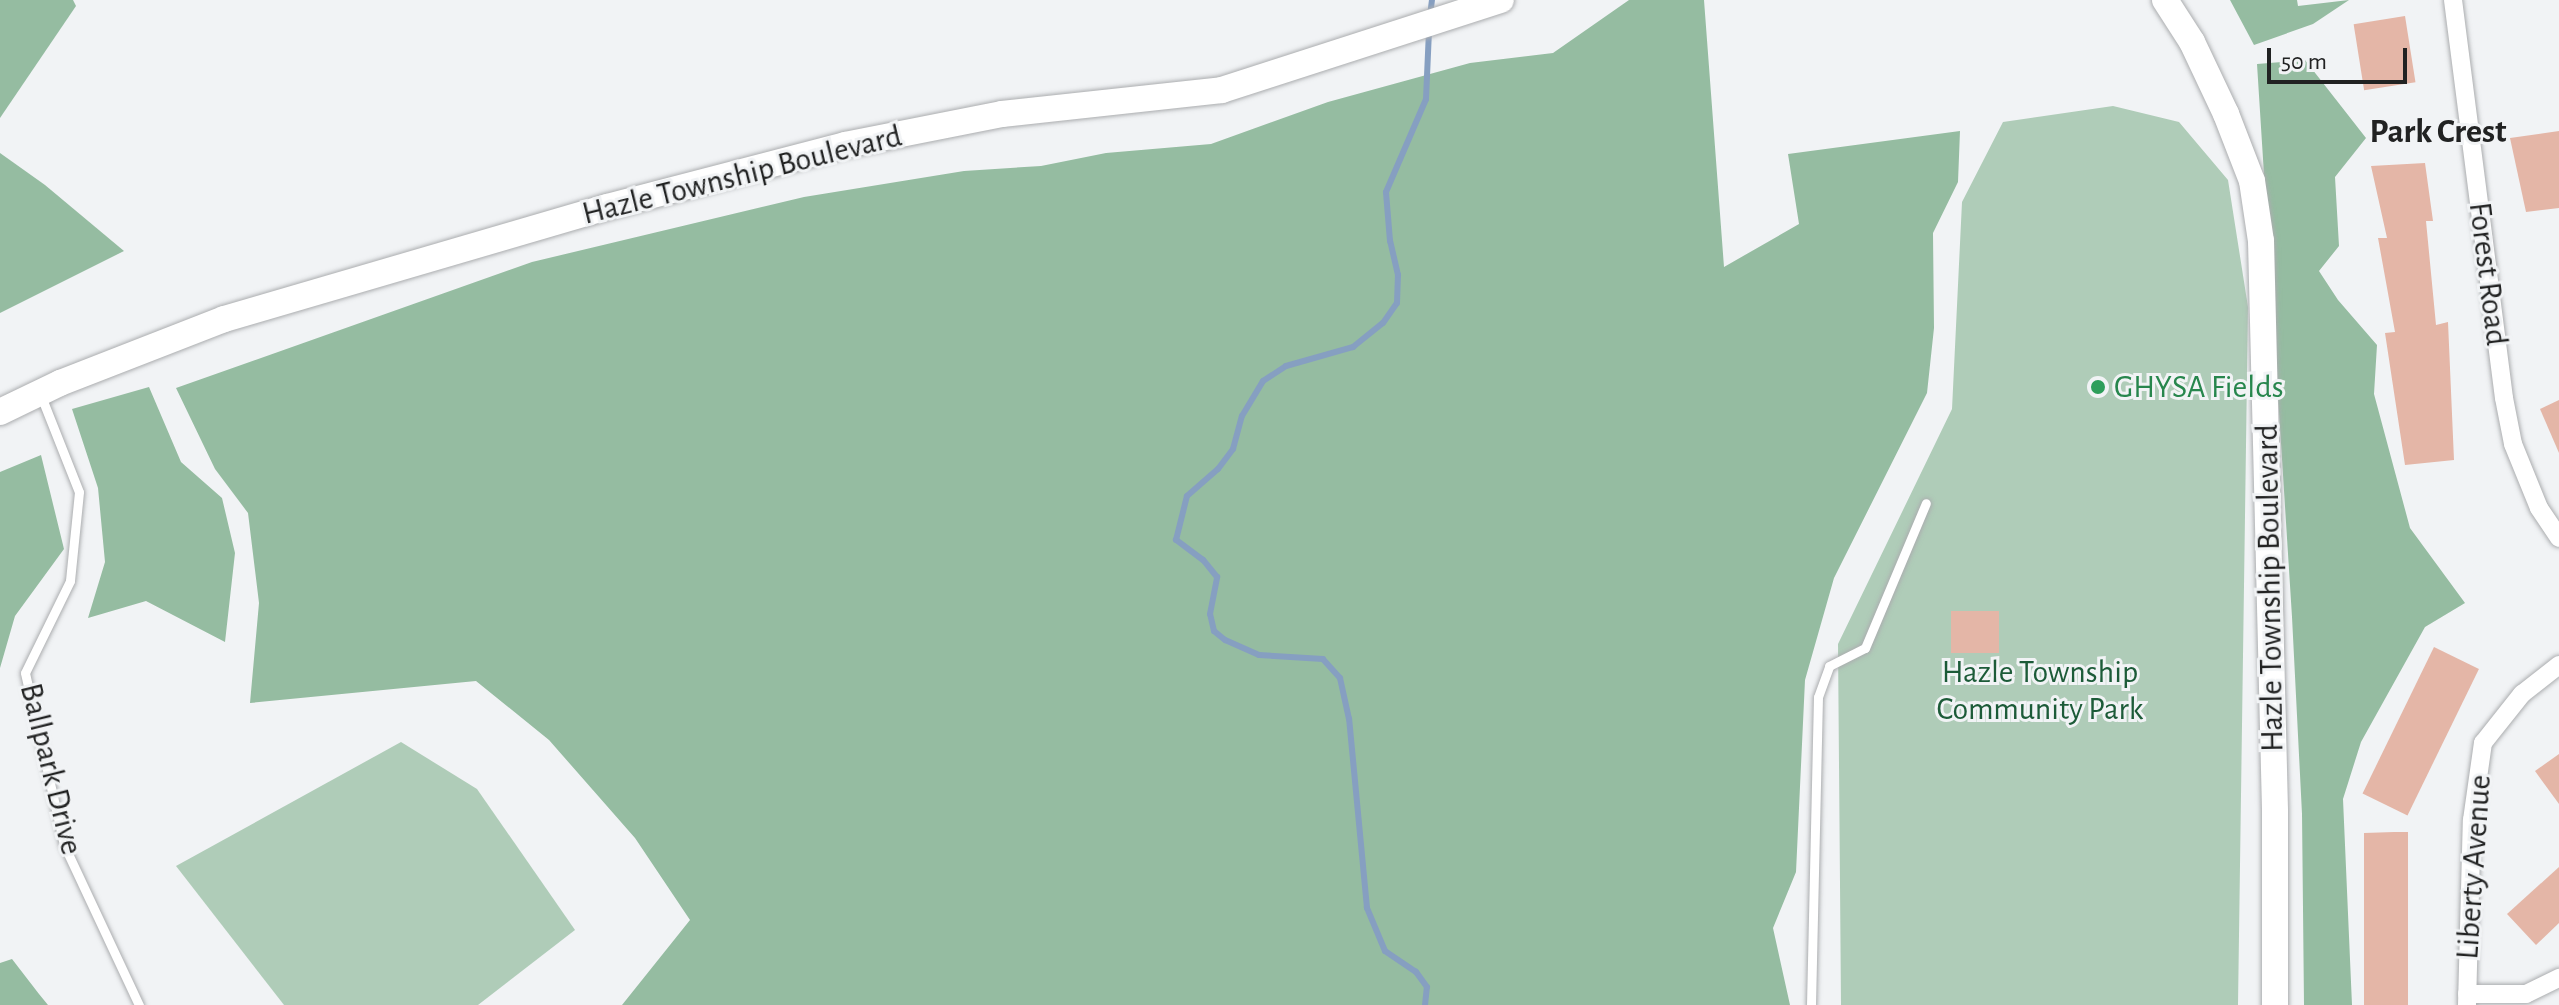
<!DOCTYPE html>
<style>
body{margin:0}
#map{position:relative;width:2559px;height:1005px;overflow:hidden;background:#f1f3f5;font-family:"Alegreya Sans",sans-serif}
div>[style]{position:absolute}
.green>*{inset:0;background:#afccb8}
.forest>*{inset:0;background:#95bca1}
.stream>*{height:6px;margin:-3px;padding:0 3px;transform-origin:3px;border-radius:3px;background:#869fc1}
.building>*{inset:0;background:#e4b6a7;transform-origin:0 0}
.roads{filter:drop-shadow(0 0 2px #abadaf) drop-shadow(0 0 2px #abadaf)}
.lane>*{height:9px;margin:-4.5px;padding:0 4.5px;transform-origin:4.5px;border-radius:4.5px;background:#fff}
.street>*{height:18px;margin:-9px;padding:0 9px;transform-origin:9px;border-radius:9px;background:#fff}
.secondary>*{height:26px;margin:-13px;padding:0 13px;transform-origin:13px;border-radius:13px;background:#fff}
.dots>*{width:22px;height:22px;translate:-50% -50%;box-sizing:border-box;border:4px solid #f1f3f5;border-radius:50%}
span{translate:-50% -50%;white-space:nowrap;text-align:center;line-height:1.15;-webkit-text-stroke:6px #f1f3f5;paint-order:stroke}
.street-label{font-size:32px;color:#212222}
.leisure-label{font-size:32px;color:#27864d}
.left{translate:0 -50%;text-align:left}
.park-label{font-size:32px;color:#1c5b38}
.neighbourhood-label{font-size:34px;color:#212222;font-weight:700}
.scale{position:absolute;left:2267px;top:48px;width:140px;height:36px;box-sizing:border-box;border:4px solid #212222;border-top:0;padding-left:10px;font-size:24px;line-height:28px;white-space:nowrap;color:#212222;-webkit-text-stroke:6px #f1f3f5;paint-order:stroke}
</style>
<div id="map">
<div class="green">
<div style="clip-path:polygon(2113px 106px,2179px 122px,2228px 180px,2248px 307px,2238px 1005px,1841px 1005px,1838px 644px,1952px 409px,1962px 202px,2003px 122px)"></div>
<div style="clip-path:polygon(401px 742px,477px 789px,575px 930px,478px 1005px,284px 1005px,176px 866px)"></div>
</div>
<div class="forest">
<div style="clip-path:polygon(0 0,73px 0,76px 6px,0 118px)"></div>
<div style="clip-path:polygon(1629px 0,1704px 0,1724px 267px,1799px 224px,1788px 154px,1960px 131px,1958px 182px,1933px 233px,1934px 328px,1927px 393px,1834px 578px,1805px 680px,1796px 872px,1773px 928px,1790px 1005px,622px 1005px,690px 920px,635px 838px,549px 740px,476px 681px,250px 703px,259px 603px,248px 513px,215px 469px,176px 388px,532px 262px,804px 197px,964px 171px,1041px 166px,1106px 153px,1211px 144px,1328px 102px,1470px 63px,1553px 53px)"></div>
<div style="clip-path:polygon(2230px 0,2297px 0,2298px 6px,2349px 0,2313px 24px,2254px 45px)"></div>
<div style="clip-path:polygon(2305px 60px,2366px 138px,2335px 177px,2339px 246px,2319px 271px,2338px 300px,2377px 345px,2374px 394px,2410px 528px,2465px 603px,2425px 627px,2361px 742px,2343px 799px,2352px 1005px,2304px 1005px,2302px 814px,2292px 617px,2257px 64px)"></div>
<div style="clip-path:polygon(0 153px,45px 185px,124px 251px,0 313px)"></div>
<div style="clip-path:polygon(149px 387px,181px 462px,222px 498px,235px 553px,225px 642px,146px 601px,88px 618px,105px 562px,98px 488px,72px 409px)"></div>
<div style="clip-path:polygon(41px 455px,64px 549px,15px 616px,0 668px,0 472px)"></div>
<div style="clip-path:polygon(12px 959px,39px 994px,48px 1005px,0 1005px,0 963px)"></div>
</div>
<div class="stream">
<div style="left:1430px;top:16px;width:16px;rotate:-83deg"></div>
<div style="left:1425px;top:1005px;width:18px;rotate:-84deg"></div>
<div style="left:1427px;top:987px;width:19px;rotate:-126deg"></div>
<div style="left:1416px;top:972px;width:37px;rotate:-146deg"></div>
<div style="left:1385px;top:951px;width:47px;rotate:-112.7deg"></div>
<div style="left:1367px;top:908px;width:190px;rotate:-95.4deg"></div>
<div style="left:1349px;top:719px;width:42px;rotate:-102.4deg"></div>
<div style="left:1340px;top:678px;width:25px;rotate:-132deg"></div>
<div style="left:1323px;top:659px;width:64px;rotate:-176.4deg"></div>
<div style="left:1259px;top:655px;width:37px;rotate:-156deg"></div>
<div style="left:1225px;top:640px;width:14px;rotate:-141deg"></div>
<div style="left:1214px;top:631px;width:17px;rotate:-103deg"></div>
<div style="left:1210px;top:614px;width:38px;rotate:-79deg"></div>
<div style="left:1217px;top:577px;width:22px;rotate:-129deg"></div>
<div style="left:1203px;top:560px;width:34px;rotate:-143deg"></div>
<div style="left:1176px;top:540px;width:45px;rotate:-76deg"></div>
<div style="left:1187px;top:496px;width:41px;rotate:-41.1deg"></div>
<div style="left:1218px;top:469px;width:25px;rotate:-53deg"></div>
<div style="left:1233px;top:449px;width:34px;rotate:-75deg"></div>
<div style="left:1242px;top:416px;width:41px;rotate:-59deg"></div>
<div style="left:1263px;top:381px;width:27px;rotate:-33deg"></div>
<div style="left:1286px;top:366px;width:70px;rotate:-15.8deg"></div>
<div style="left:1353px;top:347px;width:38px;rotate:-39deg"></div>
<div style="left:1383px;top:323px;width:24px;rotate:-55deg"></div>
<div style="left:1397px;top:303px;width:28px;rotate:-88deg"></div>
<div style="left:1398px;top:275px;width:35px;rotate:-103deg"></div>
<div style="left:1390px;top:241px;width:49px;rotate:-94.7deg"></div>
<div style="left:1386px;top:192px;width:101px;rotate:-66.7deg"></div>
<div style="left:1426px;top:99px;width:68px;rotate:-87.5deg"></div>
</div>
<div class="building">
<div style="left:2405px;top:16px;width:67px;height:52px;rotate:81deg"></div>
<div style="clip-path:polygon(2559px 131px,2559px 208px,2526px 212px,2510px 138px)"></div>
<div style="clip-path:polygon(2425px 163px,2433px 221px,2426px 221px,2436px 325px,2448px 322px,2454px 460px,2405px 465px,2385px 333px,2395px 332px,2378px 238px,2387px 238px,2371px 166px)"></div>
<div style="clip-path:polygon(2559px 400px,2559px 453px,2540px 409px)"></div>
<div style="left:1951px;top:611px;width:48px;height:42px"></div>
<div style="left:2434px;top:647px;width:50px;height:163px;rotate:26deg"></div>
<div style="clip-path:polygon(2559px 754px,2559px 804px,2535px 771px)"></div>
<div style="clip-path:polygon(2394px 832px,2408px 832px,2408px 1005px,2364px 1005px,2364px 833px)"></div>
<div style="clip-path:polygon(2559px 867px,2559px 923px,2536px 945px,2507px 914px)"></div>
</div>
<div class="roads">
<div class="lane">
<div style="left:41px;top:396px;width:103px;rotate:68.4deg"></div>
<div style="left:79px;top:492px;width:89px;rotate:95.8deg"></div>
<div style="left:70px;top:581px;width:102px;rotate:116.1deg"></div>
<div style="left:25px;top:673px;width:176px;rotate:77.2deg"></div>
<div style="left:64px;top:845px;width:177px;rotate:64.9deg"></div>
<div style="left:1811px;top:1005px;width:308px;rotate:-88.7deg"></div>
<div style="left:1818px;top:697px;width:33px;rotate:-70deg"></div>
<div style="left:1829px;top:666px;width:40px;rotate:-26.6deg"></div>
<div style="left:1865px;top:648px;width:157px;rotate:-67.2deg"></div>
</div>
<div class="street">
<div style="left:2453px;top:0;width:401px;rotate:82.7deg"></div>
<div style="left:2504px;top:398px;width:47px;rotate:78.9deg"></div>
<div style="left:2513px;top:444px;width:69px;rotate:67.9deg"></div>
<div style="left:2539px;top:508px;width:36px;rotate:56deg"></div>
<div style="left:2467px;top:994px;width:59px"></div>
<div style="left:2526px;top:994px;width:37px;rotate:-26deg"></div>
<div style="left:2467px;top:1005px;width:185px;rotate:-88.5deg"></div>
<div style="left:2472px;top:820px;width:78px;rotate:-81.9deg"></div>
<div style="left:2483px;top:743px;width:63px;rotate:-51.5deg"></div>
<div style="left:2522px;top:694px;width:47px;rotate:-38.1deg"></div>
</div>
<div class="secondary">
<div style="left:2165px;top:0;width:50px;rotate:57.3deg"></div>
<div style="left:2192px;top:42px;width:80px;rotate:64.7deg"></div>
<div style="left:2226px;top:114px;width:72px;rotate:68.8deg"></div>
<div style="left:2252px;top:181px;width:61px;rotate:81.5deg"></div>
<div style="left:2261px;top:241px;width:570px;rotate:88.59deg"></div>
<div style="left:2275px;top:811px;width:194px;rotate:90deg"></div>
<div style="left:0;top:412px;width:67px;rotate:-25.8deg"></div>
<div style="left:60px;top:383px;width:176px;rotate:-21.3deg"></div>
<div style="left:224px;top:319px;width:399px;rotate:-16.3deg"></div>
<div style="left:607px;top:207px;width:246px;rotate:-14.6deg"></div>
<div style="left:845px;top:145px;width:160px;rotate:-11.2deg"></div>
<div style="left:1002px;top:114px;width:221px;rotate:-6.2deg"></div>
<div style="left:1222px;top:90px;width:293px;rotate:-17.9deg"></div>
</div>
</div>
<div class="dots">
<div style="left:2098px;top:387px;background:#2e9e5b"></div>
</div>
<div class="street-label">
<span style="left:742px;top:175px;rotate:-14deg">Hazle Township Boulevard</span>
<span style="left:2488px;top:274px;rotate:83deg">Forest Road</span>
<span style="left:2270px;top:588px;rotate:-91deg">Hazle Township Boulevard</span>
<span style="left:51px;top:769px;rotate:76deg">Ballpark Drive</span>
<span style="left:2474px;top:867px;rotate:-86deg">Liberty Avenue</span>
</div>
<div class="leisure-label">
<span class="left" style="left:2114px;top:387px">GHYSA Fields</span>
</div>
<div class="park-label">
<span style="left:2040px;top:691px">Hazle Township<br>Community Park</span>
</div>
<div class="neighbourhood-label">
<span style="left:2438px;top:133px">Park Crest</span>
</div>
<div class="scale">50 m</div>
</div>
